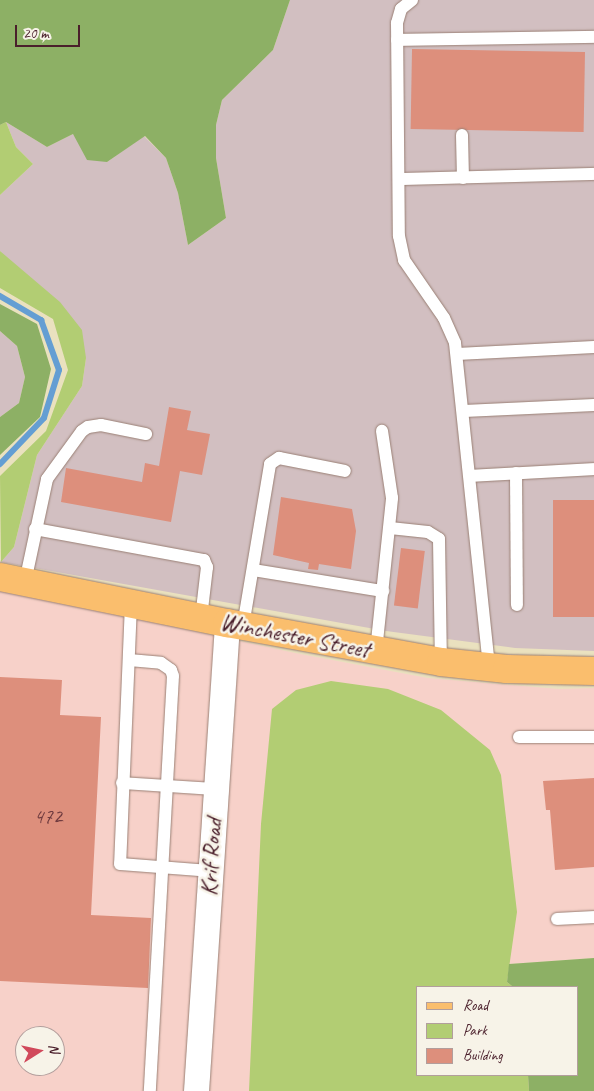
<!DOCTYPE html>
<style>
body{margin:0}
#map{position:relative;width:594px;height:1091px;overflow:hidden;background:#eae1bf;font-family:Caveat,sans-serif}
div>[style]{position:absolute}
.built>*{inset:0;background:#f7d1c9}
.industrial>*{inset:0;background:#d2bfc1}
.green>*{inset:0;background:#b2cd73}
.forest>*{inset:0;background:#8db065}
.stream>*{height:6px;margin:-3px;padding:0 3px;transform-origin:3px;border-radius:3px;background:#649ed3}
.building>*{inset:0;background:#dd8f7c;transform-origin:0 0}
.roads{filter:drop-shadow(0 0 1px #9a8075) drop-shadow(0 0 1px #9a8075)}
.lane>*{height:12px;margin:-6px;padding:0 6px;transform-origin:6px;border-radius:6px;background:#fff}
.street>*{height:25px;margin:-12.5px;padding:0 12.5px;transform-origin:12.5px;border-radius:12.5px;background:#fff}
.primary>*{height:28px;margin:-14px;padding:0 14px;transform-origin:14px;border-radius:14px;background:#fabe6d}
span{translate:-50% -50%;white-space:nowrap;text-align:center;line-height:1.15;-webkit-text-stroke:5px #f7f3e8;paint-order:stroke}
.number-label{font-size:21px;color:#6f3b3f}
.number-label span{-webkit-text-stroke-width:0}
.street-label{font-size:24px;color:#4a1f2b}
.legend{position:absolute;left:416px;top:986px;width:162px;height:90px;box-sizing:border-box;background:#f7f3e8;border:1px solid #b29e9c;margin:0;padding:6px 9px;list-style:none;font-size:15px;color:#4a1f2b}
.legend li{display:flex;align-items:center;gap:10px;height:25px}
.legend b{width:25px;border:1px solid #b29e9c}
.north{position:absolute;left:15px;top:1026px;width:50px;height:50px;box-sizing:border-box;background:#f7f3e8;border:1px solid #b29e9c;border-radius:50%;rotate:80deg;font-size:14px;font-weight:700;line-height:20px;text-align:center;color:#4a1f2b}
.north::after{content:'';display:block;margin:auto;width:18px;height:22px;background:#d1495b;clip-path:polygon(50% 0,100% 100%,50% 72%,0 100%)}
.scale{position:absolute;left:15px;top:25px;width:65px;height:22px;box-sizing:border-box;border:2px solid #4a1f2b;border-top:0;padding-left:6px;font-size:15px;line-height:18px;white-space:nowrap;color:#4a1f2b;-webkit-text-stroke:4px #f7f3e8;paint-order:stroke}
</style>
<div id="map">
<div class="built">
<div style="clip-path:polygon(evenodd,0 589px,295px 653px,428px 678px,559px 689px,594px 688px,594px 958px,509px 964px,507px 982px,513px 987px,418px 987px,418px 1075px,528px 1075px,529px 1091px,0 1091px,0 589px,25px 1036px,55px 1036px,55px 1066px,25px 1066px,25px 1036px)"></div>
</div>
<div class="industrial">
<div style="clip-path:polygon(290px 0,594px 0,594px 651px,515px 648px,386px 631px,1px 562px,14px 547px,37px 455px,82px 386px,86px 358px,0 251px,0 195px,33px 164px,16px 147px,6px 122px,47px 147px,73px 134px,107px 162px,144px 136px,166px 158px,178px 193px,188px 245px,226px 218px,216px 158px,216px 125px,222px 100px,273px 50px)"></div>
<div style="clip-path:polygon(0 331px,17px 346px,25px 377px,19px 403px,0 417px)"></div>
</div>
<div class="green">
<div style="clip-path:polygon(6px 122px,16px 147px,33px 164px,0 195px,0 125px)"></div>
<div style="clip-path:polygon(0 251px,60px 302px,82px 330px,86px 358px,82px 386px,37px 455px,14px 547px,1px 562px,0 476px,46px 431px,68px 370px,53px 319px,0 288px)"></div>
<div style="clip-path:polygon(331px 681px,388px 689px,441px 710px,490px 750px,501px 775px,517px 912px,507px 982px,513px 987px,418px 987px,418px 1075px,528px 1075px,529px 1091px,249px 1091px,261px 824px,272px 709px,296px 690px)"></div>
</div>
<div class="forest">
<div style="clip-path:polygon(0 0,290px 0,273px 50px,222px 100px,216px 125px,216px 158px,226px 218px,188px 245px,178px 193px,166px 158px,145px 136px,107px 162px,87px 160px,73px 134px,47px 147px,6px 122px,0 125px)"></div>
<div style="clip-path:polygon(0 304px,37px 324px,51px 369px,40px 417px,0 455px,0 417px,19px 403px,25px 377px,17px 346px,0 331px)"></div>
<div style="clip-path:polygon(594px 958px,594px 1091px,529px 1091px,528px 1075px,578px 1075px,578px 987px,513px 987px,507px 982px,509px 964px)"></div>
</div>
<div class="stream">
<div style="left:0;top:296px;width:48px;rotate:30.3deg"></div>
<div style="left:41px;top:320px;width:53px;rotate:70.2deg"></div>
<div style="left:59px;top:370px;width:50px;rotate:107.4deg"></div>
<div style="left:44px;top:418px;width:64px;rotate:133.7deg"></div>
</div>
<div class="building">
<div style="left:585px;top:52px;width:80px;height:173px;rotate:91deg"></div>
<div style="clip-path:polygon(169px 407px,191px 411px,187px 430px,210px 434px,202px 475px,180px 471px,171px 522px,61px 502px,66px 468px,142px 482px,145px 463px,159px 466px)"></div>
<div style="clip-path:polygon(281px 497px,352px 509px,356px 531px,351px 569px,319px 564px,318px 570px,308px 569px,309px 563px,273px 555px)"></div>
<div style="left:594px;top:500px;width:117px;height:41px;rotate:90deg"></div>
<div style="left:401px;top:548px;width:24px;height:58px;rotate:7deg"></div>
<div style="clip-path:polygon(0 677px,62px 680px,60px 715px,101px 717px,91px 915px,151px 918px,148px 988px,0 981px)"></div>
<div style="clip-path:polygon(594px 778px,594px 867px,555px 870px,550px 810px,546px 810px,543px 781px)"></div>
</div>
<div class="roads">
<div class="lane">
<div style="left:412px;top:0;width:14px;rotate:141deg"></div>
<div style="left:401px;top:9px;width:15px;rotate:106deg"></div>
<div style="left:397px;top:23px;width:213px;rotate:89.5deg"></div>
<div style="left:399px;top:236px;width:25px;rotate:78deg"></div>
<div style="left:404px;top:260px;width:70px;rotate:55.4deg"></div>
<div style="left:444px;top:318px;width:27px;rotate:66deg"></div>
<div style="left:455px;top:343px;width:327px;rotate:84deg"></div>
<div style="left:397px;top:40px;width:197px;rotate:-0.9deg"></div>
<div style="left:462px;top:135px;width:43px;rotate:88.7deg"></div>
<div style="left:399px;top:179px;width:195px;rotate:-1.5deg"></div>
<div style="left:457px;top:354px;width:137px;rotate:-2.9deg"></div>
<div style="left:464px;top:411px;width:130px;rotate:-2.6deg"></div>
<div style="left:516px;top:473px;width:132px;rotate:89.6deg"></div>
<div style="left:470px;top:476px;width:124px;rotate:-3.2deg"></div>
<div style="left:390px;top:528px;width:38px;rotate:6deg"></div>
<div style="left:428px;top:532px;width:13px;rotate:32deg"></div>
<div style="left:439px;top:539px;width:123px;rotate:89.1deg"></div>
<div style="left:35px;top:529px;width:172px;rotate:10.4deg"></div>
<div style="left:204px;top:560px;width:8px;rotate:67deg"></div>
<div style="left:207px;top:567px;width:51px;rotate:96.7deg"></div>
<div style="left:253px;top:570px;width:132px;rotate:9.2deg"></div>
<div style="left:25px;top:582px;width:105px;rotate:-77.9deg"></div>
<div style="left:47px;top:479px;width:59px;rotate:-53.9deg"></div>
<div style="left:82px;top:431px;width:7px;rotate:-34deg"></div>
<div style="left:88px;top:427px;width:13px;rotate:-9deg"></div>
<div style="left:101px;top:425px;width:46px;rotate:11.3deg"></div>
<div style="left:131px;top:604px;width:260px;rotate:92.4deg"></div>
<div style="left:120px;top:864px;width:90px;rotate:4.4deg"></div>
<div style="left:243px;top:626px;width:164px;rotate:-80.5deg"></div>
<div style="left:270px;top:464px;width:11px;rotate:-34deg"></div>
<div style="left:279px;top:458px;width:67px;rotate:11.1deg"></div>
<div style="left:376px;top:651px;width:154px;rotate:-84deg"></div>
<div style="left:392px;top:498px;width:68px;rotate:-98.5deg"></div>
<div style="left:129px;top:660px;width:32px;rotate:5deg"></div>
<div style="left:161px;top:663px;width:12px;rotate:35deg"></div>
<div style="left:171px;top:670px;width:6px;rotate:72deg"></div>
<div style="left:173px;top:676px;width:416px;rotate:93.2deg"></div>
<div style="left:519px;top:737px;width:75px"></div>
<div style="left:122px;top:783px;width:94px;rotate:3.7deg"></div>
<div style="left:557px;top:919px;width:37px;rotate:-3deg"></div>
</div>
<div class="street">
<div style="left:196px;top:1091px;width:469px;rotate:-86.2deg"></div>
</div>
<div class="primary">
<div style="left:0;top:577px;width:232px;rotate:11.5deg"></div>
<div style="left:227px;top:623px;width:218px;rotate:10.3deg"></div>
<div style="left:441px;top:662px;width:66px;rotate:6.1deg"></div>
<div style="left:507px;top:669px;width:87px;rotate:1.3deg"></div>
</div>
</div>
<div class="number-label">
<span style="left:48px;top:816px">472</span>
</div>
<div class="street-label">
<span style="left:295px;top:636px;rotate:11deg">Winchester Street</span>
<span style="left:211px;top:857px;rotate:-86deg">Krif Road</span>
</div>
<ul class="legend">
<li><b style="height:6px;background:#fabe6d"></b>Road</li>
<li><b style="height:14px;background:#b2cd73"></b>Park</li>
<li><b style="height:14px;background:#dd8f7c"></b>Building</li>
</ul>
<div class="north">N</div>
<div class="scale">20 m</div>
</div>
